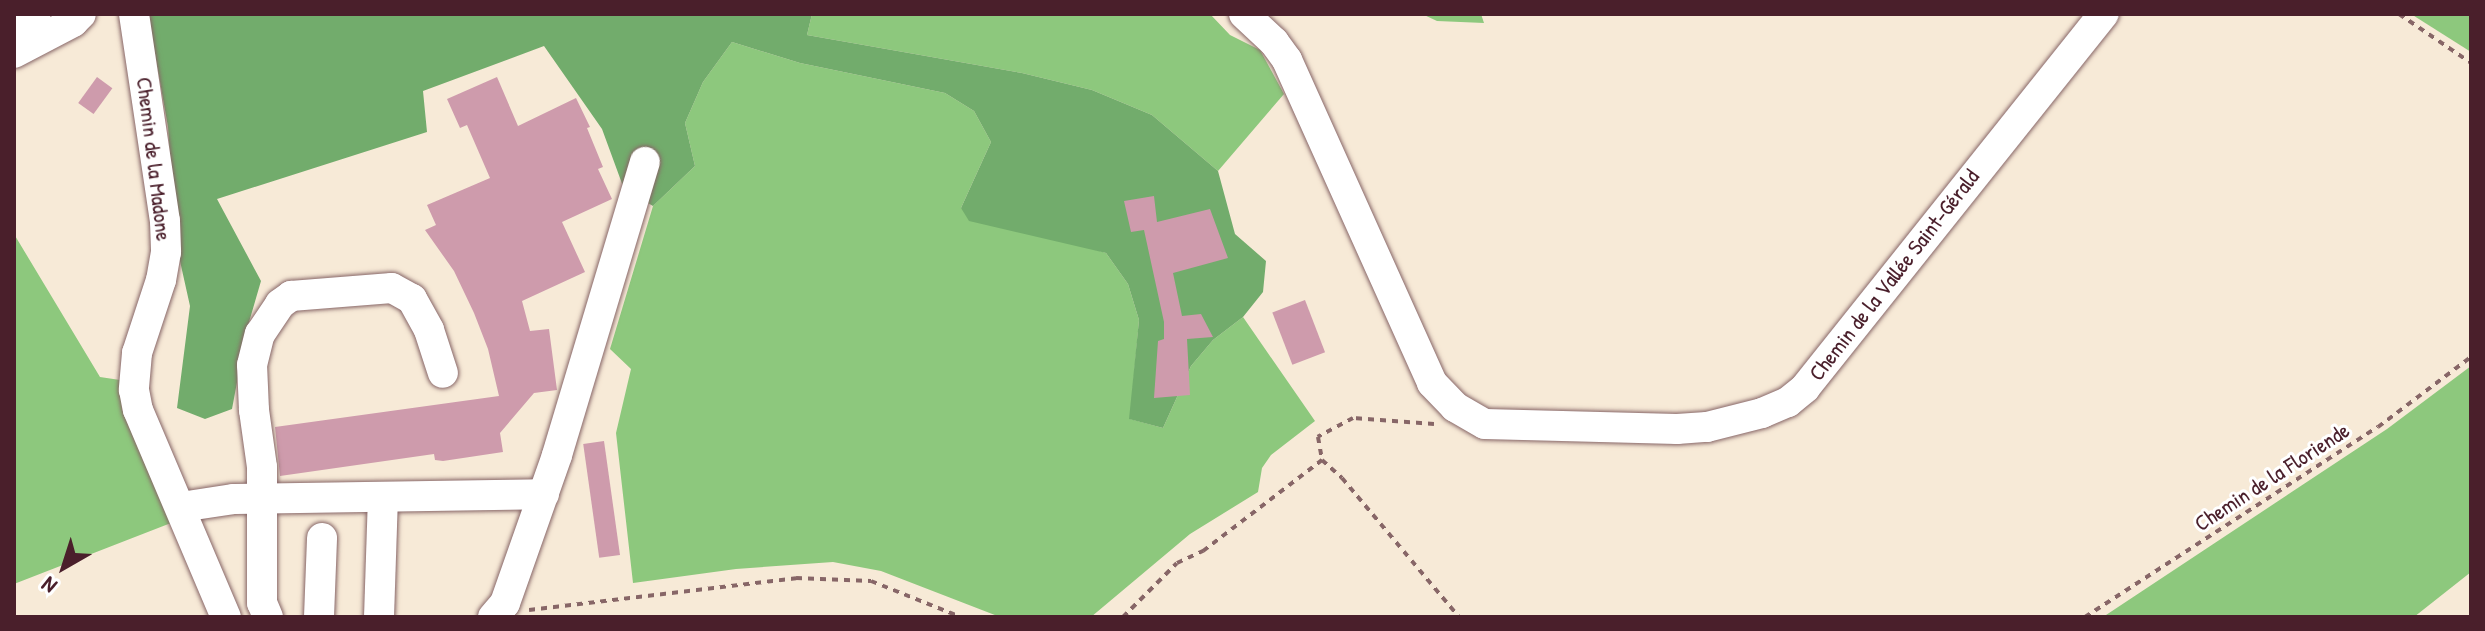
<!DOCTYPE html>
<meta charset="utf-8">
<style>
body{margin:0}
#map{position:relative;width:2485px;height:631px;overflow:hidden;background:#f7ead7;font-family:"Patrick Hand",sans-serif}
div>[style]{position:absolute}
.green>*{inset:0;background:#8dc87d}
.forest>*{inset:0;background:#72ac6c}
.building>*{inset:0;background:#ce9bac;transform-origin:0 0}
.path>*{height:4px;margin-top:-2px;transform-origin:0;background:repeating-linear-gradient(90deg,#876667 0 6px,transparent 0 12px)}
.roads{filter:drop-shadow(0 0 2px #876667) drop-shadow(0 0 2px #876667)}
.minor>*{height:30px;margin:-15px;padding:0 15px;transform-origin:15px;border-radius:15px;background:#fff}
span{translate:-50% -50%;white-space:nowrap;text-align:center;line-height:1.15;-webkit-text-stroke:6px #fff;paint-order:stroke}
.street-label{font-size:22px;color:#4a1f2b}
.frame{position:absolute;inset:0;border:16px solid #4a1f2b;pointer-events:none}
.north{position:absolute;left:24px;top:527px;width:80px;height:80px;-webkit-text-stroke:6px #fff;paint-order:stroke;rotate:219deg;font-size:22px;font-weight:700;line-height:32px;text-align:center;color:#4a1f2b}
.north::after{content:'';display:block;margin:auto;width:28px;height:36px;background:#4a1f2b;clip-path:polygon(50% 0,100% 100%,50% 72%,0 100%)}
</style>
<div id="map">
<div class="green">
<div style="clip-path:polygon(812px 14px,1210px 14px,1230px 35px,1260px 50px,1284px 94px,1218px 171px,1152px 115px,1092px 90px,1022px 73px,807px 35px)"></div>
<div style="clip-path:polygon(1422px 14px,1481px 14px,1484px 23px,1437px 21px)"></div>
<div style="clip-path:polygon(2411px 14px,2471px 14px,2471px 52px)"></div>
<div style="clip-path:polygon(732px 42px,800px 63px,945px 93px,974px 111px,991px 142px,961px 208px,1106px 253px,1128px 284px,1139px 320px,1130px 419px,1163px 428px,1191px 366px,1213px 340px,1243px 317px,1315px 421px,1271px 455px,1262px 468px,1258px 492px,1190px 534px,1091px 617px,1000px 617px,881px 571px,833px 562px,736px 569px,633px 583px,616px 433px,631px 369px,610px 349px,653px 206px,695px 166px,685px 123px,703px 82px)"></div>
<div style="clip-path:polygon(14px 234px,100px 377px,120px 380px,122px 409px,171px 523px,14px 584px)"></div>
<div style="clip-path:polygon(2471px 366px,2471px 572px,2414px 617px,2103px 617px,2387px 429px)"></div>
</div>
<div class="forest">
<div style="clip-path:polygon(148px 14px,812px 14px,807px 35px,1022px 73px,1092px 90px,1152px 115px,1218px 171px,1235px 234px,1266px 261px,1263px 292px,1243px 317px,1213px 340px,1191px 366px,1163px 428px,1129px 419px,1139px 320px,1128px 284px,1106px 253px,969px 221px,961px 208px,991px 142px,974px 111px,945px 93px,800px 63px,732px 42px,703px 82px,685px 123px,695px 166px,653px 206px,624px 189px,602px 129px,544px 46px,423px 91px,427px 132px,217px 199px,261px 281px,247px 329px,232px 409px,205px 419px,177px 408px,190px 306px,176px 243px,168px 127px)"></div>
</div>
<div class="building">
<div style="left:97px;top:77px;width:19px;height:32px;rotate:36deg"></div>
<div style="clip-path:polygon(497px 77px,518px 126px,576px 98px,590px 127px,587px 128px,603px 167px,598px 169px,612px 199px,562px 222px,585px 272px,522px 301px,530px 331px,549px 329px,557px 390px,534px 393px,500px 433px,503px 452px,443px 461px,435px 460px,434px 454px,280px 476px,275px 427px,499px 396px,488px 349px,474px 313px,454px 271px,425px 230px,436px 225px,427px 205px,490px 178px,467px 125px,460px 128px,447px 99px)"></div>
<div style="clip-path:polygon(1154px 196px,1157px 222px,1210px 209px,1228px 258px,1173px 273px,1182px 316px,1201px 314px,1213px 337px,1187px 339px,1190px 395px,1154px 398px,1158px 341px,1164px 339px,1164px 322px,1144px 230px,1131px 232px,1124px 201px)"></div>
<div style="left:1305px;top:300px;width:56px;height:35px;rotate:69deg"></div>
<div style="left:604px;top:441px;width:115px;height:21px;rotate:82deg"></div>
</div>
<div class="path">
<div style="left:2399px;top:14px;width:87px;rotate:34.2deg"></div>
<div style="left:1434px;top:424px;width:81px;rotate:-175.8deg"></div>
<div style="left:1353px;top:418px;width:40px;rotate:152deg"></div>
<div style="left:1318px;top:437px;width:23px;rotate:80deg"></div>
<div style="left:1322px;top:460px;width:27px;rotate:42deg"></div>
<div style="left:1342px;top:478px;width:182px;rotate:49.9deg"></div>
<div style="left:529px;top:610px;width:269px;rotate:-6.8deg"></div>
<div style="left:796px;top:578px;width:75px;rotate:2.3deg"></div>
<div style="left:871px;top:581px;width:97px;rotate:21.8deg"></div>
<div style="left:1123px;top:617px;width:76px;rotate:-45deg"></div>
<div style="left:1177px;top:563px;width:29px;rotate:-25deg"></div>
<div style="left:1203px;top:551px;width:150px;rotate:-37.4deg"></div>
<div style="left:2085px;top:617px;width:349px;rotate:-33deg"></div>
<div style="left:2378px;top:427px;width:116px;rotate:-37deg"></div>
</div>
<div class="roads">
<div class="minor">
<div style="left:134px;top:14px;width:209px;rotate:81.5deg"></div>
<div style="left:165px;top:221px;width:31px;rotate:88deg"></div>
<div style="left:166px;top:252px;width:28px;rotate:100deg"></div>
<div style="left:161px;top:280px;width:77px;rotate:108.2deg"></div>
<div style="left:137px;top:353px;width:37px;rotate:95deg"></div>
<div style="left:134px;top:390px;width:20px;rotate:79deg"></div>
<div style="left:138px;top:410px;width:225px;rotate:67deg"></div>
<div style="left:1244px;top:14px;width:41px;rotate:43deg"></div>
<div style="left:1274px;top:42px;width:22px;rotate:54deg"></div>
<div style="left:1287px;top:60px;width:354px;rotate:65.8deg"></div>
<div style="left:1432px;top:383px;width:33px;rotate:46deg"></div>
<div style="left:1455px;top:407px;width:34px;rotate:30deg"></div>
<div style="left:1485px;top:424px;width:192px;rotate:1.5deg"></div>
<div style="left:1677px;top:429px;width:30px;rotate:-4deg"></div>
<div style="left:1707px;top:427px;width:57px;rotate:-14.3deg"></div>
<div style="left:1762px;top:413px;width:28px;rotate:-23deg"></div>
<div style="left:1788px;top:402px;width:22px;rotate:-39deg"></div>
<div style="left:1805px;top:388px;width:479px;rotate:-51.4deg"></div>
<div style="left:14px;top:22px;width:23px;rotate:-20deg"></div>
<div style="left:14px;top:53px;width:67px;rotate:-27.7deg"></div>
<div style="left:73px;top:22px;width:11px;rotate:-45deg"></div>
<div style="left:181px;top:507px;width:54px;rotate:-8.6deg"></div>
<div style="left:234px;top:499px;width:310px;rotate:-0.9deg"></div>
<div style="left:268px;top:617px;width:15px;rotate:-113deg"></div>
<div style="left:262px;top:603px;width:136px;rotate:-90deg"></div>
<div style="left:262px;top:467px;width:58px;rotate:-98deg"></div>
<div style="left:254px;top:410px;width:45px;rotate:-92.5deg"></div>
<div style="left:252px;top:365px;width:32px;rotate:-76deg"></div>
<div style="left:260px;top:334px;width:36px;rotate:-56deg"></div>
<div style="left:280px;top:304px;width:14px;rotate:-36deg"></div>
<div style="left:291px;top:296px;width:101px;rotate:-4.5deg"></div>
<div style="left:392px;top:288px;width:23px;rotate:29deg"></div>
<div style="left:412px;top:299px;width:35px;rotate:61deg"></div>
<div style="left:429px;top:330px;width:45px;rotate:72deg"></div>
<div style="left:319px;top:617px;width:79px;rotate:-87.8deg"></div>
<div style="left:379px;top:617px;width:118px;rotate:-88.1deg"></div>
<div style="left:493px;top:617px;width:18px;rotate:-49deg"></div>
<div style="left:505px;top:603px;width:157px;rotate:-70.6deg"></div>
<div style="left:557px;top:455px;width:306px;rotate:-73.3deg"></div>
</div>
</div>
<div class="street-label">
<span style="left:154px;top:159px;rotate:83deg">Chemin de la Madone</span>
<span style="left:1894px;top:275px;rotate:-52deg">Chemin de la Vallée Saint-Gérald</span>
<span style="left:2272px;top:477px;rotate:-33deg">Chemin de la Floriende</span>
</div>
<div class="frame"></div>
<div class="north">N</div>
</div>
